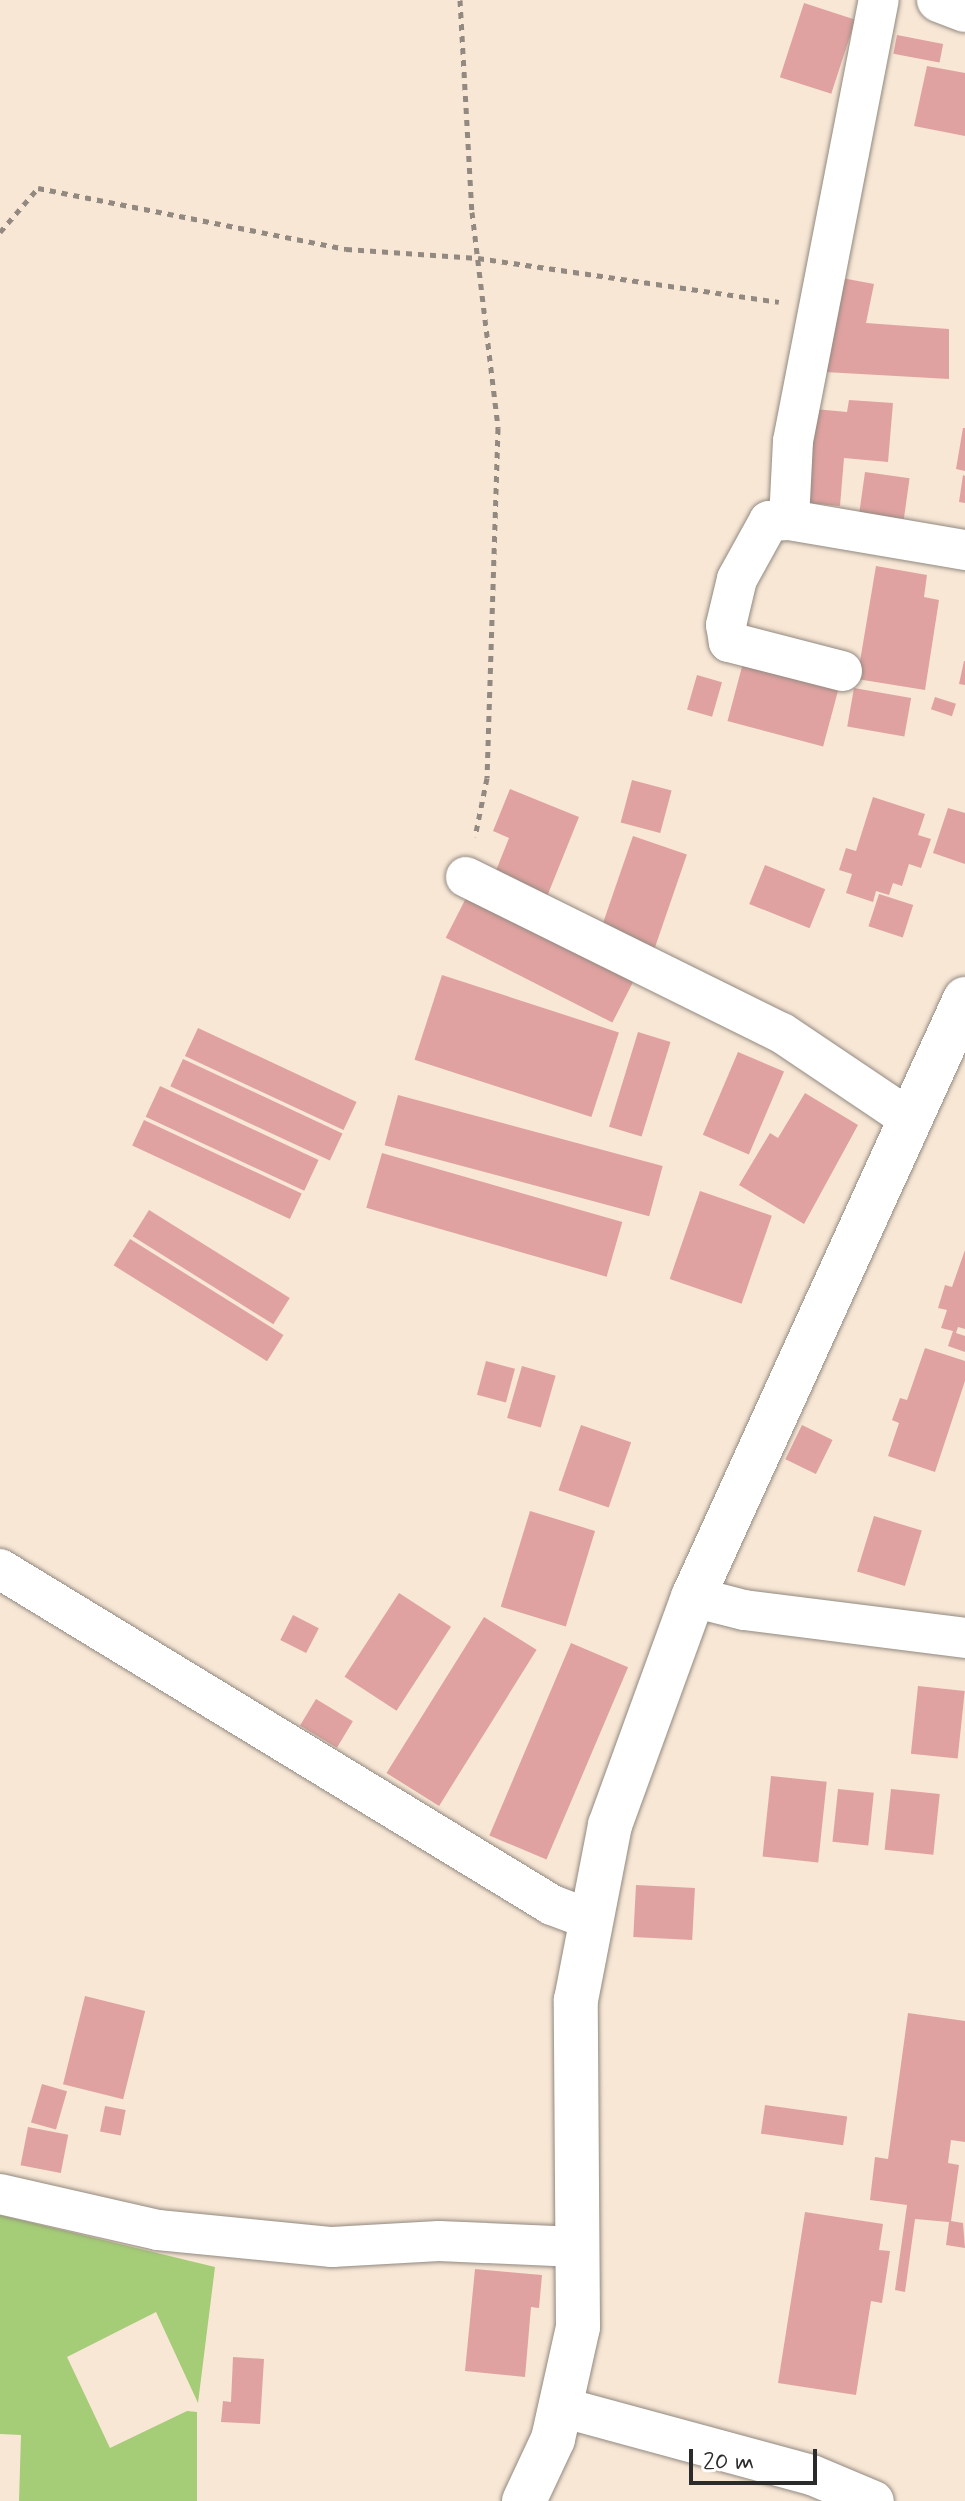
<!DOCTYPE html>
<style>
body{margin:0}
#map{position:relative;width:965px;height:2501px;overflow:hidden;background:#f8e7d5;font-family:Mynerve,sans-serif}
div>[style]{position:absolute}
.green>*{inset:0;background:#a5cc77}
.building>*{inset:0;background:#dfa2a0;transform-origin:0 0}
.path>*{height:5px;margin-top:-2.5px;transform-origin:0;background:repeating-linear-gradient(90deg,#928980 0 6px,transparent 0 12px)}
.roads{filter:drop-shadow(0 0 2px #928980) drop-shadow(0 0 2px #928980)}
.minor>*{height:40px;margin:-20px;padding:0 20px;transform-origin:20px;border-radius:20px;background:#fff}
.tertiary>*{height:44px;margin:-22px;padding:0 22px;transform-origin:22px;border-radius:22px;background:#fff}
span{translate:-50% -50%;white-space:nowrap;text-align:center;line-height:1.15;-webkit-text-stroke:7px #fff;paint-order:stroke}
.scale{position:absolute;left:689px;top:2449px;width:128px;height:36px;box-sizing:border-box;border:4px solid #2b2b2b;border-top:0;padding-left:10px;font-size:24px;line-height:28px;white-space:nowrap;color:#2b2b2b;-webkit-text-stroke:6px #fff;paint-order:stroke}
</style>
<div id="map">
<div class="green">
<div style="clip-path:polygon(0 2215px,215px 2267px,198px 2403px,156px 2312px,67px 2357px,110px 2448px,187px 2411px,197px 2412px,197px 2501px,19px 2501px,21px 2435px,0 2434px)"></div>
</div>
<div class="building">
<div style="left:804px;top:3px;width:54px;height:78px;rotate:18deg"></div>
<div style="left:897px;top:35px;width:47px;height:19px;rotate:11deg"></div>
<div style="clip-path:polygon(927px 66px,965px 73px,965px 136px,914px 126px)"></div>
<div style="clip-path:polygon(842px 278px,874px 284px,866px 323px,949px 329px,949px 379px,825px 372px)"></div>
<div style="clip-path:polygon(849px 400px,893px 403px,888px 462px,844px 458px,840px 506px,807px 503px,815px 409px,847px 412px)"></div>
<div style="clip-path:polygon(963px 428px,965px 428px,965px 471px,956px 469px)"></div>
<div style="left:865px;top:472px;width:45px;height:41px;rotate:8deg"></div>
<div style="clip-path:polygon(963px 475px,965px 476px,965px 503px,959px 502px)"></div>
<div style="clip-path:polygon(876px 566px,927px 575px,924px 597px,939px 600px,925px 690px,857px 679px)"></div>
<div style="clip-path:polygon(964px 661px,965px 661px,965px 685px,959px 684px)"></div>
<div style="left:743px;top:663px;width:99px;height:60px;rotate:15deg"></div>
<div style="left:697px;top:675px;width:26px;height:36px;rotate:16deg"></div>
<div style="left:854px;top:688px;width:58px;height:39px;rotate:10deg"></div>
<div style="left:935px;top:697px;width:22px;height:13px;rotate:18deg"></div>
<div style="left:632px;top:780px;width:41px;height:44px;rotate:15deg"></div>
<div style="clip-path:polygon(510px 789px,579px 817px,546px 899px,493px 878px,509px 838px,493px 831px)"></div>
<div style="clip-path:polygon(873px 797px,925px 814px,918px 835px,931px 839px,921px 868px,909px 864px,902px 886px,893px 883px,889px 895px,876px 891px,873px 902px,846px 893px,852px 874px,839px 870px,846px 848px,856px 851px)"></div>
<div style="clip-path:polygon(948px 808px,965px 813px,965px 864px,933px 853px)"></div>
<div style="left:633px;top:836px;width:57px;height:99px;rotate:19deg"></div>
<div style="left:765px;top:865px;width:65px;height:42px;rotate:22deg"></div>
<div style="left:468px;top:894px;width:187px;height:49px;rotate:27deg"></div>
<div style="left:879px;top:894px;width:36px;height:34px;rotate:18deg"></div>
<div style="left:442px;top:975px;width:186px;height:89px;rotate:18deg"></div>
<div style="left:198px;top:1028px;width:175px;height:31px;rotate:25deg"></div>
<div style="left:638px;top:1032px;width:34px;height:99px;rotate:17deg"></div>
<div style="left:738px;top:1052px;width:50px;height:90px;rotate:23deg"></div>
<div style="left:183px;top:1059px;width:176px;height:30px;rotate:25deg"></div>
<div style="left:160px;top:1086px;width:175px;height:34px;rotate:25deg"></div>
<div style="clip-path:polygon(805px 1093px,858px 1125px,804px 1224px,739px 1185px,770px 1133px,778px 1138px)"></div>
<div style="left:398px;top:1095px;width:274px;height:52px;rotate:15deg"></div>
<div style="left:144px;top:1120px;width:174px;height:28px;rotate:25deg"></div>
<div style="left:382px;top:1153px;width:250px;height:57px;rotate:16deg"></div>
<div style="left:700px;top:1191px;width:76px;height:93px;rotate:19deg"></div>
<div style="left:149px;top:1210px;width:166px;height:31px;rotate:32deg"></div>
<div style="left:130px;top:1239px;width:181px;height:31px;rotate:32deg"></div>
<div style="clip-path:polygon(965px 1250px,965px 1329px,958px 1327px,956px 1333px,965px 1336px,965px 1352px,948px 1346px,953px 1331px,941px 1328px,947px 1310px,938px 1308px,945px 1285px,952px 1287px)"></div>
<div style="clip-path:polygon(925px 1348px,965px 1361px,965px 1381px,935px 1472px,888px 1456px,899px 1423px,892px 1420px,900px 1398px,907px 1400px)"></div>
<div style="left:486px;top:1361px;width:30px;height:35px;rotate:15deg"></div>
<div style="left:522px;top:1366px;width:35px;height:54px;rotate:16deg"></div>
<div style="left:581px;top:1425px;width:53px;height:69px;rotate:19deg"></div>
<div style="left:802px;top:1425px;width:34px;height:38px;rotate:26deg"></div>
<div style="left:530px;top:1511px;width:68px;height:100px;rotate:17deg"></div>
<div style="left:874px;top:1516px;width:50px;height:58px;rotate:17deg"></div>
<div style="left:399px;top:1593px;width:62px;height:100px;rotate:33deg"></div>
<div style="left:293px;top:1615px;width:29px;height:28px;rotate:27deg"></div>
<div style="left:484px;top:1617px;width:62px;height:184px;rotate:32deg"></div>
<div style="left:571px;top:1643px;width:62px;height:209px;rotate:23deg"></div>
<div style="left:918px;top:1686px;width:47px;height:68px;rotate:6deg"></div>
<div style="left:316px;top:1699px;width:43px;height:31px;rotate:31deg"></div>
<div style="left:771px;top:1776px;width:56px;height:81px;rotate:6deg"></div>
<div style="left:838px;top:1789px;width:36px;height:53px;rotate:6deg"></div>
<div style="left:891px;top:1789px;width:49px;height:61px;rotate:6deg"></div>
<div style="left:636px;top:1885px;width:59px;height:52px;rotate:3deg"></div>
<div style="left:85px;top:1996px;width:62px;height:91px;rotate:14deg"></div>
<div style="clip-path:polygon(908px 2013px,965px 2021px,965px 2142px,951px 2140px,948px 2163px,959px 2165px,951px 2221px,963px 2223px,965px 2248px,946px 2245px,949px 2222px,915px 2219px,905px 2292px,895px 2290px,907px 2205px,870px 2200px,875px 2157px,888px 2159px)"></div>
<div style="left:42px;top:2084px;width:26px;height:40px;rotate:16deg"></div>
<div style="left:765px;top:2105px;width:83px;height:29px;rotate:8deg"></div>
<div style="left:105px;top:2106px;width:21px;height:26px;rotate:11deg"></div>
<div style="left:28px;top:2127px;width:41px;height:39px;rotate:11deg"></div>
<div style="clip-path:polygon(805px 2212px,883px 2224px,879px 2250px,890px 2251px,882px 2303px,871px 2301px,856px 2395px,778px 2383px)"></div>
<div style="clip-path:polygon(475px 2269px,542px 2275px,539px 2308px,531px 2307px,525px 2377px,465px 2371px)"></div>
<div style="clip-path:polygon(233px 2357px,264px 2359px,260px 2424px,221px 2422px,223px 2401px,231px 2402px)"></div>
</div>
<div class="path">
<div style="left:460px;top:0;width:212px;rotate:86.8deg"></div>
<div style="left:472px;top:212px;width:218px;rotate:83.1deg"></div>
<div style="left:498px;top:428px;width:350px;rotate:91.8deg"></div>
<div style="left:487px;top:778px;width:60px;rotate:101.5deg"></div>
<div style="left:0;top:232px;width:58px;rotate:-49.2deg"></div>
<div style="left:38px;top:188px;width:314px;rotate:11.2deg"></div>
<div style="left:346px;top:249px;width:132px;rotate:3.9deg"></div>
<div style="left:478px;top:258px;width:304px;rotate:8.3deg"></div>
</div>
<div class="roads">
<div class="minor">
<div style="left:789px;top:520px;width:79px;rotate:-87.1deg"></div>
<div style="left:793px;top:441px;width:449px;rotate:-79deg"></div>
<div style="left:842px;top:671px;width:117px;rotate:-165.6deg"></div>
<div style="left:729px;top:642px;width:17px;rotate:-100deg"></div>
<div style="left:726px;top:625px;width:47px;rotate:-76.6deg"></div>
<div style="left:737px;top:579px;width:66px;rotate:-61.1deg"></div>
<div style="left:769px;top:521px;width:20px;rotate:-3deg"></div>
<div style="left:789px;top:520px;width:179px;rotate:9.7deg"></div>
<div style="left:466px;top:877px;width:352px;rotate:26.3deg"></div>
<div style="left:782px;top:1033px;width:154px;rotate:33.9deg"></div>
<div style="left:0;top:1569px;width:646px;rotate:31.33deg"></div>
<div style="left:552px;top:1905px;width:43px;rotate:20.6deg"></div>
<div style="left:693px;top:1597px;width:53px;rotate:14.3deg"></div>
<div style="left:744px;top:1610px;width:223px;rotate:7.2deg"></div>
<div style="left:0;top:2194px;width:162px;rotate:12.8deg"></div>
<div style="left:158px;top:2230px;width:175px;rotate:5.6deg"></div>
<div style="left:332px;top:2247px;width:107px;rotate:-3.2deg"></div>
<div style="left:439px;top:2241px;width:138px;rotate:2.5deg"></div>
<div style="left:561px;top:2407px;width:260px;rotate:15.2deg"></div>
<div style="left:812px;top:2475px;width:67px;rotate:22.8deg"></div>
</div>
<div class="tertiary">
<div style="left:939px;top:0;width:28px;rotate:21deg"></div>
<div style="left:524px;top:2501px;width:68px;rotate:-64.9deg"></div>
<div style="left:553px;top:2439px;width:115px;rotate:-77.4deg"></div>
<div style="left:578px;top:2327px;width:327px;rotate:-90.4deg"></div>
<div style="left:576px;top:2000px;width:178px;rotate:-79deg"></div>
<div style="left:610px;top:1825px;width:243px;rotate:-70deg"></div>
<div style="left:693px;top:1597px;width:657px;rotate:-65.54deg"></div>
</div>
</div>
<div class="scale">20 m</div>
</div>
